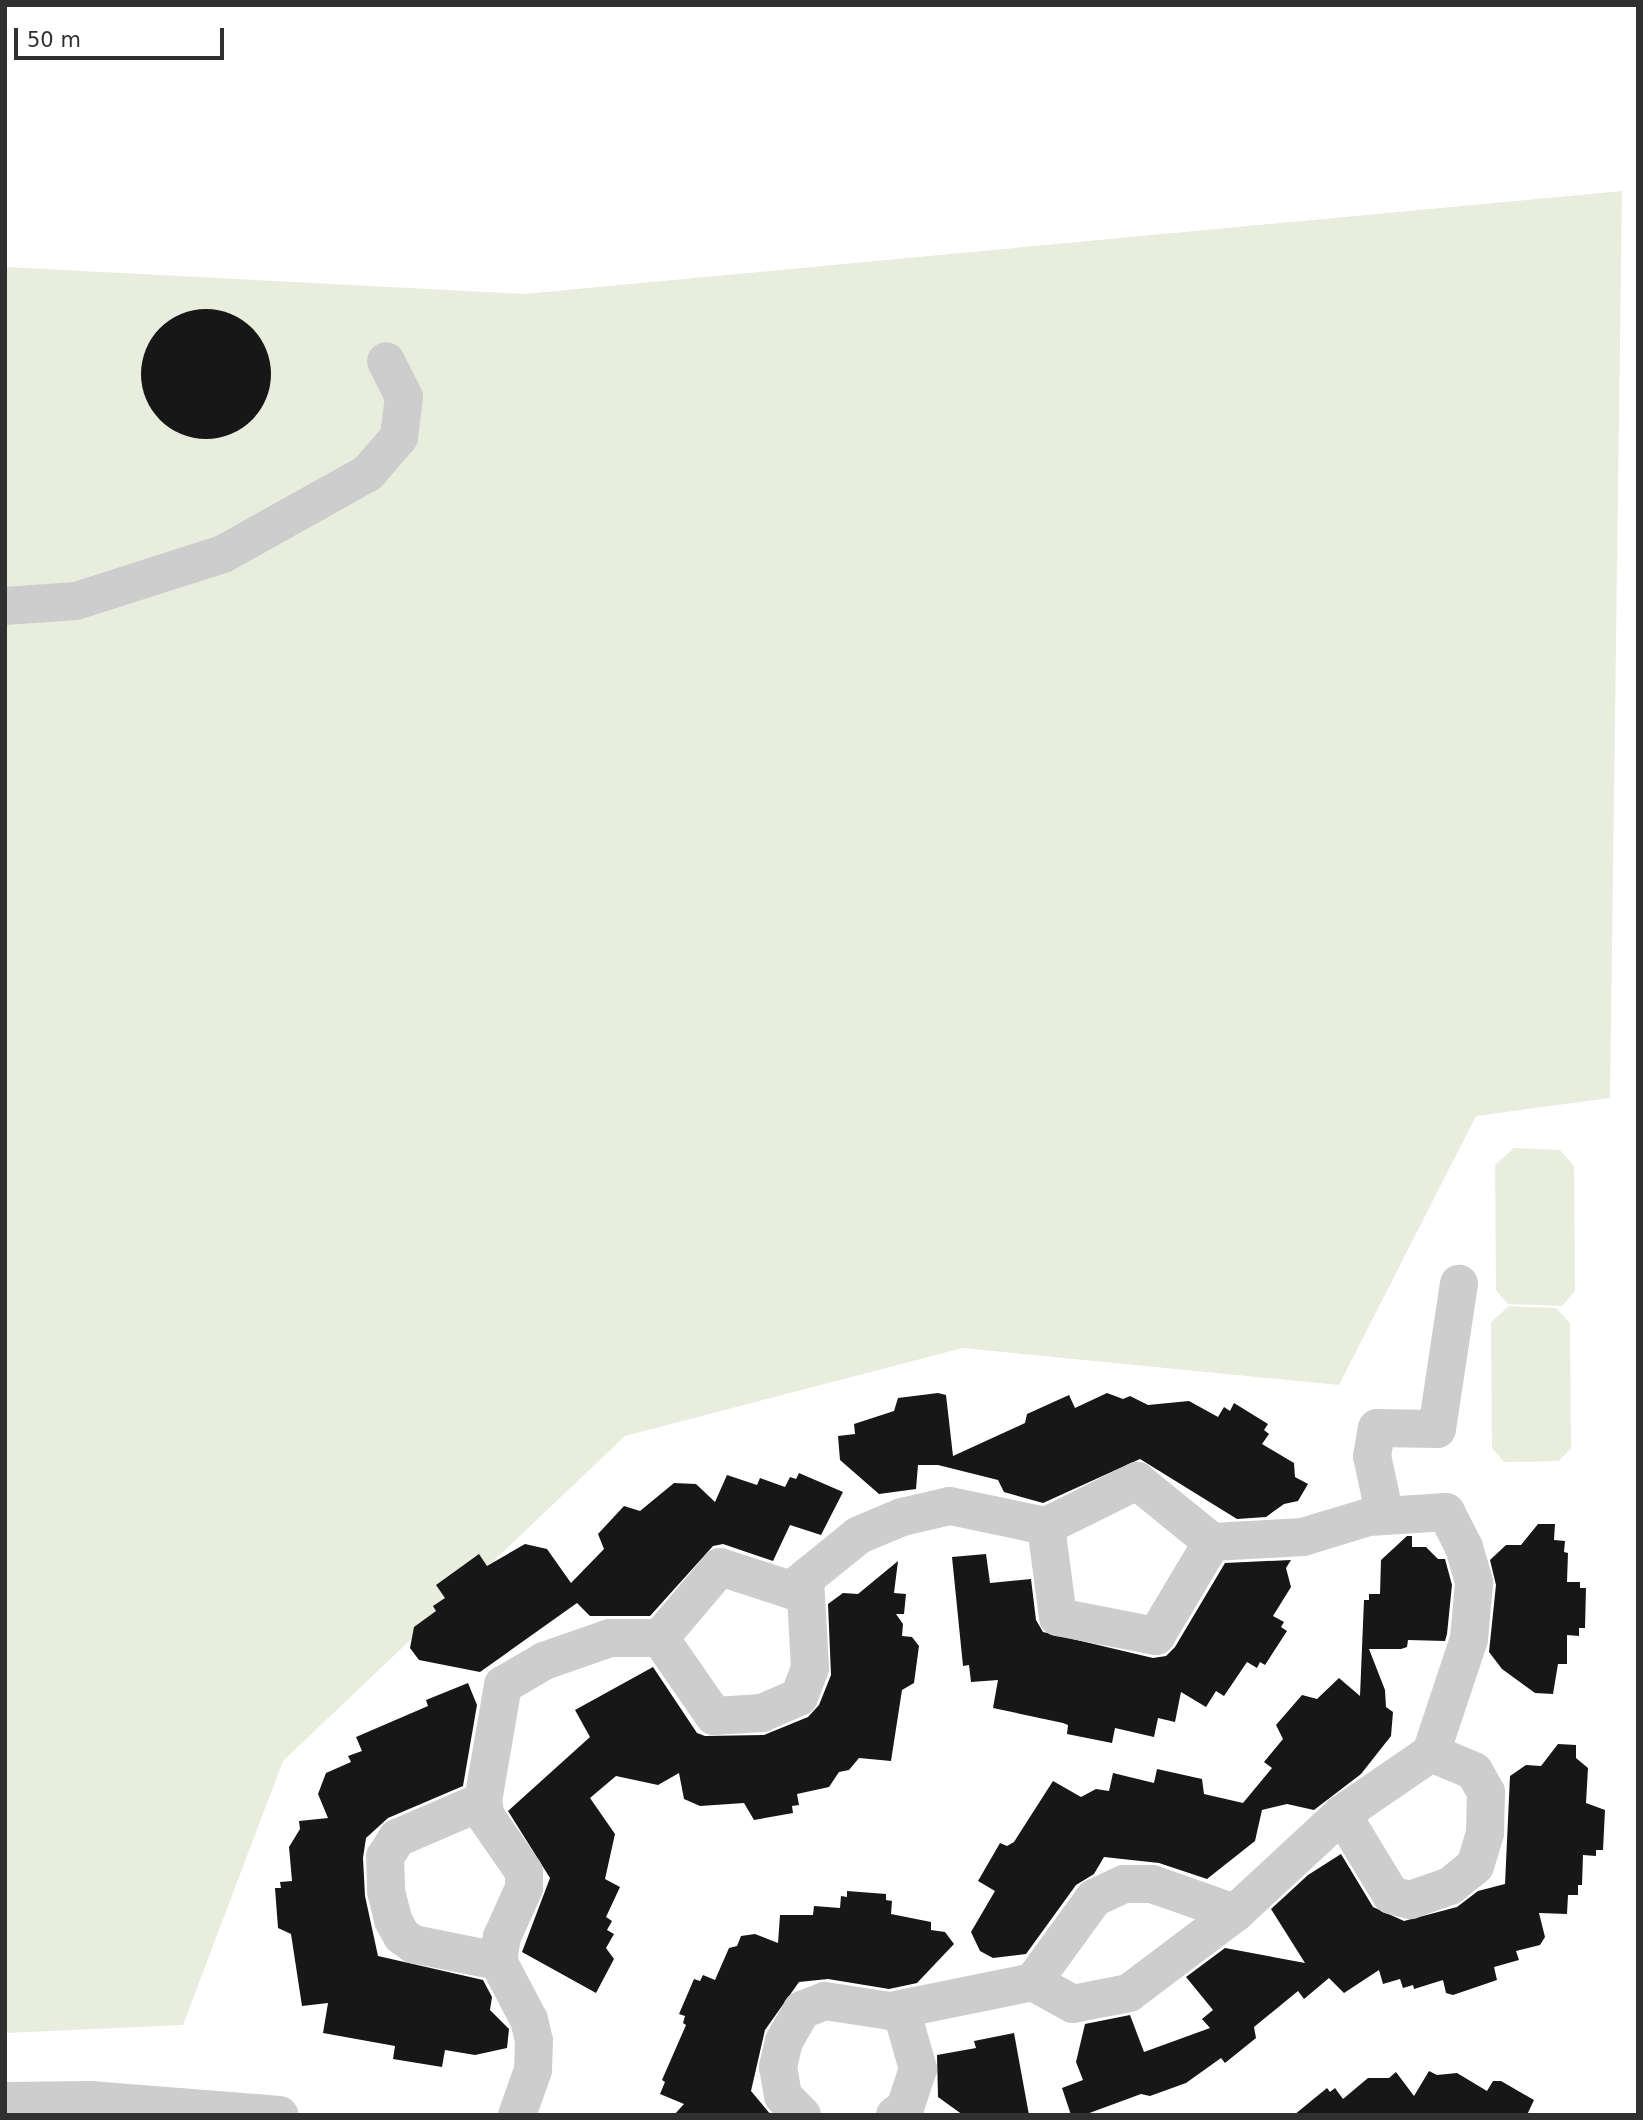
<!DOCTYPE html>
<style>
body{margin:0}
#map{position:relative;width:1643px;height:2120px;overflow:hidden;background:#fff;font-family:"DejaVu Sans",sans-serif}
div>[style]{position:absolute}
.green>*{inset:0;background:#e8edde}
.building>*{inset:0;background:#171717}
.round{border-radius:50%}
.minor>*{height:38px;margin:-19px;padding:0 19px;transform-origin:19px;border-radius:19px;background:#cdcdcd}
span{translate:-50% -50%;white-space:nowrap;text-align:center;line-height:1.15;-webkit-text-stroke:7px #fff;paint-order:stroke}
.frame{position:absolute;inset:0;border:7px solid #303030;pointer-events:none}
.scale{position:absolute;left:14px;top:28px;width:210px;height:32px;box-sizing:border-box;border:4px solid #303030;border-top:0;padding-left:9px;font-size:21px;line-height:24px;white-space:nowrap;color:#303030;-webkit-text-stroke:5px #fff;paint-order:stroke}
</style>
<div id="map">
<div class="green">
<div style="clip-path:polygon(1622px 191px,1610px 1098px,1476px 1116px,1339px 1385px,963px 1348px,625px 1436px,283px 1761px,183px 2025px,5px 2033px,5px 267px,524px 294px)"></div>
<div style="clip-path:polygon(1514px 1148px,1560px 1150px,1574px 1166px,1575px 1291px,1562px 1306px,1508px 1304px,1496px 1290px,1495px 1165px)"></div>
<div style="clip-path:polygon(1509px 1306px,1556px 1308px,1570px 1323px,1571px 1448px,1559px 1461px,1504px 1462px,1492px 1448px,1491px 1322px)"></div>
</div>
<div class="building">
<div class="round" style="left:141px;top:309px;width:130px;height:130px"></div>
<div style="clip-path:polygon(938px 1393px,946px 1395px,953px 1456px,1025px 1423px,1027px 1414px,1069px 1395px,1075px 1408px,1107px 1393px,1123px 1399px,1130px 1396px,1148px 1405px,1189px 1401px,1218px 1417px,1224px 1407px,1230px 1411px,1234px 1403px,1268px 1424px,1264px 1430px,1269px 1434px,1262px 1444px,1294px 1463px,1295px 1477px,1308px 1484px,1298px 1501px,1284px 1504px,1266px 1517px,1237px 1519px,1140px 1459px,1043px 1503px,1004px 1492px,998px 1480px,938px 1465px,918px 1465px,916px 1489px,879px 1494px,840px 1460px,838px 1436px,855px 1434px,854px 1424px,894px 1411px,898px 1398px)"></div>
<div style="clip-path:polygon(799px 1473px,843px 1492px,821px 1535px,790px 1525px,773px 1561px,723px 1544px,713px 1546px,650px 1616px,590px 1616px,577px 1603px,480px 1672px,419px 1660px,410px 1648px,414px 1627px,436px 1611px,433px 1606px,445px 1598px,436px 1585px,479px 1554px,487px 1566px,525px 1544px,547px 1549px,571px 1583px,604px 1549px,598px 1534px,624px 1506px,640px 1511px,674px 1483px,696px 1484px,715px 1502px,727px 1475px,757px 1485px,760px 1478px,785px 1487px,790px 1477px,796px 1479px)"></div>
<div style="clip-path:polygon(1538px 1524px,1555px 1524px,1554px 1540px,1565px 1541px,1564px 1552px,1568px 1553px,1567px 1582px,1580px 1582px,1580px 1588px,1586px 1588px,1585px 1628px,1579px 1628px,1579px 1636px,1567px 1635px,1567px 1664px,1558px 1664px,1553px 1694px,1535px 1693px,1502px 1669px,1489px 1652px,1496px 1585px,1490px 1560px,1506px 1545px,1521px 1545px)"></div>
<div style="clip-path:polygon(1407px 1536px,1412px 1536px,1412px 1547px,1426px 1547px,1438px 1559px,1445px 1559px,1452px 1585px,1447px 1634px,1445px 1641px,1408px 1640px,1407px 1647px,1401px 1649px,1369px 1649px,1385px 1690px,1386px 1707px,1393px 1712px,1391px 1736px,1361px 1774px,1314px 1810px,1287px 1804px,1262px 1810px,1255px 1841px,1207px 1879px,1159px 1863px,1104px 1857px,1094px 1874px,1076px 1885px,1026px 1954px,993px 1958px,980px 1951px,971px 1932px,995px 1891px,978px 1881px,1000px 1843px,1007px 1846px,1014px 1842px,1053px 1781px,1081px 1797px,1096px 1789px,1109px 1791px,1113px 1773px,1154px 1783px,1157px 1769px,1202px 1779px,1204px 1794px,1243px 1803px,1272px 1768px,1264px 1762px,1283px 1739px,1276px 1725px,1302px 1695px,1317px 1699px,1339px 1678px,1360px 1696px,1364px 1600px,1369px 1600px,1369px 1594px,1380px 1594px,1381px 1560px)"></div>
<div style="clip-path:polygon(986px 1554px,990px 1583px,1031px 1579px,1036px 1620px,1043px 1632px,1153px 1658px,1166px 1656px,1175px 1647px,1225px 1563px,1291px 1560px,1286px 1568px,1291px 1587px,1273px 1616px,1284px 1622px,1281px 1627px,1287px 1631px,1265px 1665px,1260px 1662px,1257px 1668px,1247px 1662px,1224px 1696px,1216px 1691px,1206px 1707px,1181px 1692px,1175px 1722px,1158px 1718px,1154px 1737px,1115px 1728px,1112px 1743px,1067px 1734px,1068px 1725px,1063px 1723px,993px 1708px,998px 1680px,971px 1682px,969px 1665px,963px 1666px,952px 1557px)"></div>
<div style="clip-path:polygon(898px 1561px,894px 1593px,906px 1594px,904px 1614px,896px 1614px,903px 1624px,902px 1636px,912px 1637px,919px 1646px,914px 1683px,902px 1690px,891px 1761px,859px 1758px,849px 1770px,839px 1772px,829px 1787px,797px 1794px,799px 1805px,792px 1806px,793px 1813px,754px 1820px,744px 1803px,700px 1806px,684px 1799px,679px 1773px,658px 1785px,616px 1776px,590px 1798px,615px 1834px,605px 1879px,620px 1887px,606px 1917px,612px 1921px,607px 1930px,614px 1934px,606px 1948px,614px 1959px,596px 1993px,522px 1952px,550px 1878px,508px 1811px,590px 1737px,575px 1710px,653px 1667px,697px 1733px,705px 1736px,764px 1735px,808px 1717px,819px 1705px,831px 1675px,828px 1604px,843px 1593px,858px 1594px)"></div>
<div style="clip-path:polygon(468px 1683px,477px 1705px,463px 1786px,388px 1818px,366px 1838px,363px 1858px,365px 1896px,378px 1956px,483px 1980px,492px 1997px,490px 2010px,509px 2029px,507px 2048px,475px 2055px,445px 2050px,442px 2067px,393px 2059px,395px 2046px,323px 2033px,328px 2003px,302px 2006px,291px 1934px,278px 1928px,275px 1888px,281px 1888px,280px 1882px,292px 1881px,289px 1847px,300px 1829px,299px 1821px,328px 1818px,318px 1794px,326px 1773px,351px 1762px,348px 1756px,362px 1751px,356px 1737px,428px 1706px,426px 1700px)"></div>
<div style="clip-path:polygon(1558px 1744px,1576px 1745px,1576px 1758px,1588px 1768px,1586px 1803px,1605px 1810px,1603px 1850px,1596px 1850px,1596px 1856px,1583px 1855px,1582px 1885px,1578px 1885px,1578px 1895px,1568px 1895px,1567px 1914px,1539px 1913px,1545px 1937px,1540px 1945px,1516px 1951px,1519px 1960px,1494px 1967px,1497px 1980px,1453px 1995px,1446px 1993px,1443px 1980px,1414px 1989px,1413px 1985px,1403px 1988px,1400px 1979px,1383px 1984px,1379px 1970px,1344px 1993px,1329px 1978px,1304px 1999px,1298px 1991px,1254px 2027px,1256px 2038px,1225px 2063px,1221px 2058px,1186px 2083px,1150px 2096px,1141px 2094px,1084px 2115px,1071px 2115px,1062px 2088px,1083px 2080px,1076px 2062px,1085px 2024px,1130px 2015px,1144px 2052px,1210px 2028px,1202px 2019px,1213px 2010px,1186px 1977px,1225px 1948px,1305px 1963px,1271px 1909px,1308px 1875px,1341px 1854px,1373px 1907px,1404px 1921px,1457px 1907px,1478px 1891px,1505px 1884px,1510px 1776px,1526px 1765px,1541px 1766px)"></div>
<div style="clip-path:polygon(847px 1891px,886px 1894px,886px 1900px,892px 1901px,891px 1914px,931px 1922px,931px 1930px,945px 1932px,954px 1944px,917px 1983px,889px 1989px,828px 1979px,799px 1982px,765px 2030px,751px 2091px,771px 2115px,674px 2115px,684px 2104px,660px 2094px,665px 2082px,662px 2080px,686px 2025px,683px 2023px,685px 2016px,679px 2014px,694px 1979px,700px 1981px,703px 1975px,715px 1980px,729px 1948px,737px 1946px,741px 1936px,755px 1934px,778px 1943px,780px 1915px,813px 1915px,814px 1906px,840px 1908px,841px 1896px,847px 1897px)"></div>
<div style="clip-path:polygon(1014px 2033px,1029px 2115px,963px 2115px,938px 2097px,937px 2055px,976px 2048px,974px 2041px)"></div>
<div style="clip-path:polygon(1429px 2071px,1437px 2075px,1457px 2073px,1487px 2091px,1493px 2081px,1501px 2081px,1534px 2100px,1527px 2115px,1294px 2115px,1327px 2088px,1330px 2092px,1335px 2088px,1343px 2099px,1368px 2078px,1389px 2078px,1396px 2072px,1414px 2096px)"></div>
</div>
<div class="minor">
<div style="left:5px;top:606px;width:71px;rotate:-4deg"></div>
<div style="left:76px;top:601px;width:154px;rotate:-17.7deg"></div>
<div style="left:223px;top:554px;width:166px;rotate:-29.2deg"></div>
<div style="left:368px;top:473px;width:48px;rotate:-49.3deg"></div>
<div style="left:399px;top:437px;width:40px;rotate:-82.9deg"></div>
<div style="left:404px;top:397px;width:40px;rotate:-116.6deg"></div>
<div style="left:1385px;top:1516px;width:61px;rotate:-102.2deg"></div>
<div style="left:1372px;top:1456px;width:28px;rotate:-80deg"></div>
<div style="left:1377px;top:1428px;width:60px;rotate:1deg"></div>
<div style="left:1437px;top:1429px;width:147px;rotate:-81.4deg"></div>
<div style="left:1046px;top:1526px;width:92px;rotate:82.5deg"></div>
<div style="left:1058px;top:1617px;width:100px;rotate:11deg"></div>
<div style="left:1156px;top:1636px;width:109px;rotate:-59.2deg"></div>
<div style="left:660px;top:1638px;width:95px;rotate:55.3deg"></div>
<div style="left:714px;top:1716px;width:48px;rotate:-3.6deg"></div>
<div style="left:762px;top:1713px;width:40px;rotate:-23.4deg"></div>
<div style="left:799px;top:1697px;width:31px;rotate:-69deg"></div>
<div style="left:810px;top:1668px;width:89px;rotate:-93.2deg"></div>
<div style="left:483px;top:1801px;width:94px;rotate:156.7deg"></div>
<div style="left:397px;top:1838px;width:22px;rotate:122deg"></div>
<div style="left:385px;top:1857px;width:34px;rotate:88deg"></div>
<div style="left:386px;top:1891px;width:30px;rotate:76deg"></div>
<div style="left:393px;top:1920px;width:18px;rotate:61deg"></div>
<div style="left:402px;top:1936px;width:14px;rotate:36deg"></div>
<div style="left:413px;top:1944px;width:87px;rotate:11.3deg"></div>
<div style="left:1342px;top:1814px;width:95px;rotate:58.8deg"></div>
<div style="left:1391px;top:1895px;width:20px;rotate:15deg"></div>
<div style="left:1410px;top:1900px;width:42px;rotate:-19.3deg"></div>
<div style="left:1450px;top:1886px;width:32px;rotate:-39deg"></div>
<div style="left:1475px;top:1866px;width:34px;rotate:-73deg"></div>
<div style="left:1485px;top:1833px;width:41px;rotate:-88.6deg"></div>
<div style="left:1486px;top:1792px;width:24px;rotate:-120deg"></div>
<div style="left:1474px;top:1771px;width:47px;rotate:-157.3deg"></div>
<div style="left:1033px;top:1982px;width:104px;rotate:-54deg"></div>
<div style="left:1094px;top:1898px;width:33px;rotate:-25deg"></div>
<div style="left:1124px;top:1884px;width:28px"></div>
<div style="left:1152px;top:1884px;width:88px;rotate:19.3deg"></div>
<div style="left:5px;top:2101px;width:85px;rotate:-0.7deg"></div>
<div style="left:90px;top:2100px;width:190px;rotate:4.5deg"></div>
<div style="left:517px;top:2115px;width:48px;rotate:-70.4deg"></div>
<div style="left:533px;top:2070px;width:29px;rotate:-88deg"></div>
<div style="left:534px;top:2041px;width:22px;rotate:-103deg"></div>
<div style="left:529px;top:2020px;width:67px;rotate:-117.7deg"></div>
<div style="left:498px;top:1961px;width:24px;rotate:-81deg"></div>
<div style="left:502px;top:1937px;width:54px;rotate:-65.8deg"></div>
<div style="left:524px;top:1888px;width:16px;rotate:-90deg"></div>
<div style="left:524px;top:1872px;width:67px;rotate:-124.6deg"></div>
<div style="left:486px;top:1817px;width:16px;rotate:-101deg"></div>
<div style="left:483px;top:1801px;width:118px;rotate:-80.2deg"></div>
<div style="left:503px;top:1685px;width:48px;rotate:-30.3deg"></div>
<div style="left:544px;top:1661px;width:70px;rotate:-19.2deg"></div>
<div style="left:610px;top:1638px;width:50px"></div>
<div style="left:660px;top:1638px;width:93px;rotate:-49.8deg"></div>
<div style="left:720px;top:1567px;width:75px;rotate:17.9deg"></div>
<div style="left:791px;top:1590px;width:87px;rotate:-39deg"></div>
<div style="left:859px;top:1535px;width:47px;rotate:-22.7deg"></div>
<div style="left:902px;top:1517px;width:49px;rotate:-12.9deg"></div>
<div style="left:950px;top:1506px;width:98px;rotate:11.8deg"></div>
<div style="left:1046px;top:1526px;width:102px;rotate:-26.3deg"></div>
<div style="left:1137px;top:1481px;width:97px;rotate:39.1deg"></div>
<div style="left:1212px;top:1542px;width:91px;rotate:-3.1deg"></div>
<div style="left:1303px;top:1537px;width:69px;rotate:-16.9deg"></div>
<div style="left:1369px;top:1517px;width:77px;rotate:-3.7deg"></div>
<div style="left:1446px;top:1512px;width:39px;rotate:63deg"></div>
<div style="left:1464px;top:1547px;width:37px;rotate:74deg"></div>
<div style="left:1474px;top:1583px;width:56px;rotate:95.1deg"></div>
<div style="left:1469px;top:1639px;width:120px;rotate:108.4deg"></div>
<div style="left:1431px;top:1753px;width:108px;rotate:145.6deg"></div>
<div style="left:1342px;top:1814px;width:146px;rotate:137.2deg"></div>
<div style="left:1235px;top:1913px;width:133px;rotate:143deg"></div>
<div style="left:1129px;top:1993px;width:57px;rotate:168.9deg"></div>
<div style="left:1073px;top:2004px;width:46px;rotate:-151.2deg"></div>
<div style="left:1033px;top:1982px;width:146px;rotate:168.5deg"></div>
<div style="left:890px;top:2011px;width:66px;rotate:-171.3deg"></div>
<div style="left:825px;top:2001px;width:25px;rotate:159deg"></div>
<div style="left:802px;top:2010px;width:36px;rotate:120deg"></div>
<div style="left:784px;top:2041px;width:27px;rotate:103deg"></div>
<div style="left:778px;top:2067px;width:29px;rotate:80deg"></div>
<div style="left:783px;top:2096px;width:27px;rotate:45deg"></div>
<div style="left:895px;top:2115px;width:12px;rotate:-35deg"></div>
<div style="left:905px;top:2108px;width:41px;rotate:-71.6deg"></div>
<div style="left:918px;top:2069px;width:62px;rotate:-105.8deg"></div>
</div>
<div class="frame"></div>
<div class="scale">50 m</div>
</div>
